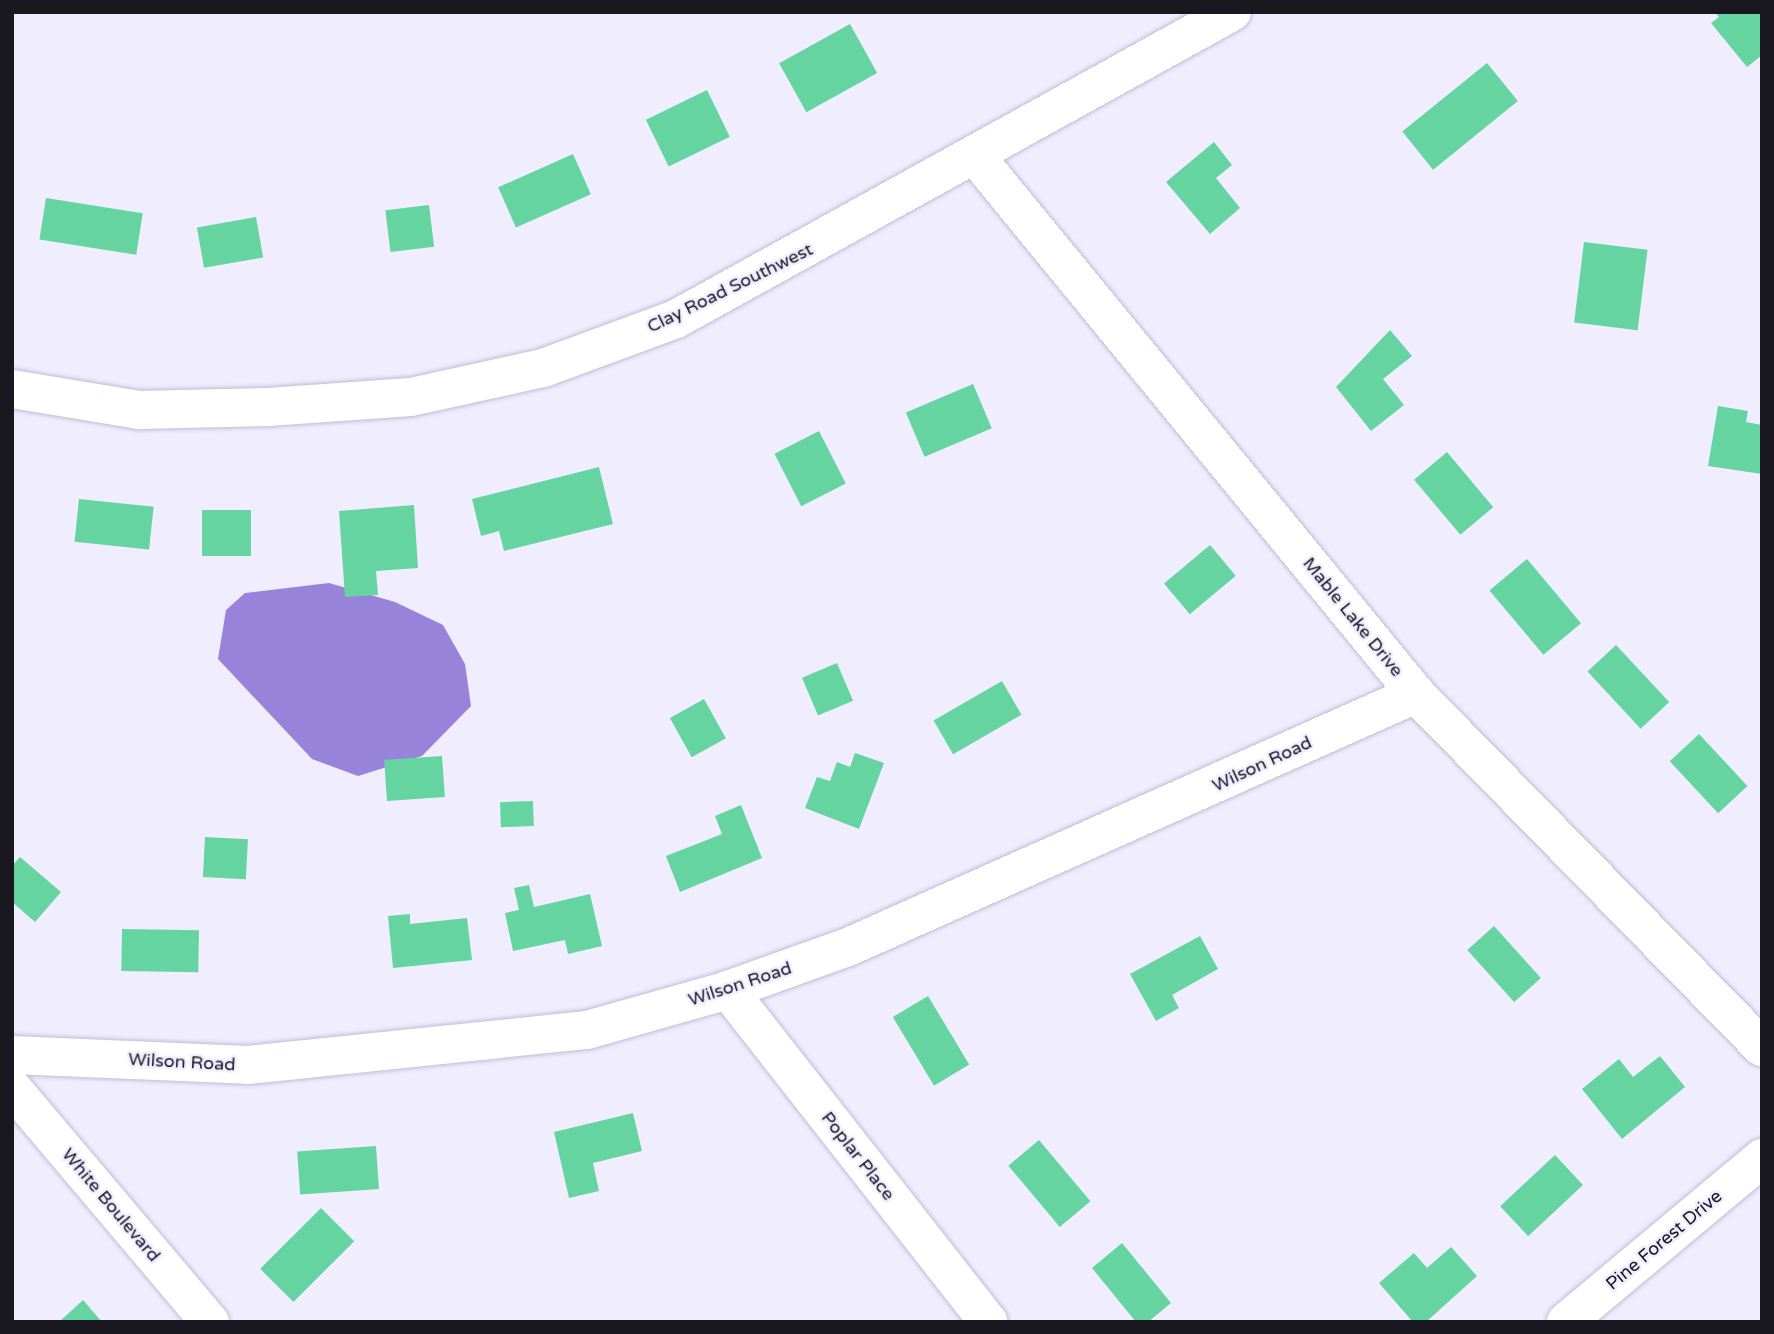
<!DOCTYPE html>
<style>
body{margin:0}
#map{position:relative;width:1774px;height:1334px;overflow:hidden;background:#f0eefe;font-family:"Varela Round",sans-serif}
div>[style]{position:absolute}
.water>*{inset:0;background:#9783da}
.building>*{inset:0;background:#65d4a0;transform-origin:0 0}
.roads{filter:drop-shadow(0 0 2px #c1bdd6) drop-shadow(0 0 2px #c1bdd6)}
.minor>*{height:38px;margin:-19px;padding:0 19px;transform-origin:19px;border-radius:19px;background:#fff}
span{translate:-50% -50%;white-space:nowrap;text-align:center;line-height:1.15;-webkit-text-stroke:5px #f0eefe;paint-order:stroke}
.street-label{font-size:18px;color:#191720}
.frame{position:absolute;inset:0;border:14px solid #191720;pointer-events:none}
</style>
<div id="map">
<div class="water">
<div style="clip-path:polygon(329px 583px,395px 602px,443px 625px,465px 664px,471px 706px,422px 756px,358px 776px,312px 759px,218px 659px,226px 610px,245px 593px)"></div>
</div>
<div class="building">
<div style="clip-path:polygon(1715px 12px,1762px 12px,1762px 55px,1747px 67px,1711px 23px,1719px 17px)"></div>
<div style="left:850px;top:24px;width:56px;height:81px;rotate:61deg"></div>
<div style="left:1487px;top:63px;width:49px;height:109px;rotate:51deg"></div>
<div style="left:707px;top:90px;width:52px;height:68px;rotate:64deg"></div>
<div style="clip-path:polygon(1214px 142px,1232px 165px,1216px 178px,1240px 208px,1210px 234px,1166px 182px)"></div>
<div style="left:573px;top:154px;width:44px;height:82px;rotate:66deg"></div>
<div style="left:46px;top:198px;width:98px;height:42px;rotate:9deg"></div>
<div style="left:429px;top:205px;width:42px;height:44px;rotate:83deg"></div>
<div style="left:256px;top:217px;width:41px;height:60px;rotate:80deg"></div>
<div style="left:1584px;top:242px;width:64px;height:81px;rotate:7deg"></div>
<div style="clip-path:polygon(1390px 330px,1412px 356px,1383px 379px,1404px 405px,1371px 431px,1336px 387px)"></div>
<div style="left:973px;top:384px;width:48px;height:73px;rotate:67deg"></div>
<div style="clip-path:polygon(1718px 406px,1748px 411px,1746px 422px,1762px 425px,1762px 474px,1708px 466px)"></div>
<div style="left:819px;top:431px;width:59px;height:50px;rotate:63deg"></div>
<div style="left:1447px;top:452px;width:72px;height:43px;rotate:50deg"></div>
<div style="clip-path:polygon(599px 467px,613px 524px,504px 551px,499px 531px,481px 536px,472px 499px)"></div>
<div style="left:79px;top:499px;width:75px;height:43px;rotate:6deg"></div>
<div style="clip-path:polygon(414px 505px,418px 568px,376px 571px,378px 595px,345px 597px,339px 511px)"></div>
<div style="left:251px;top:510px;width:46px;height:49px;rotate:90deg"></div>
<div style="left:1210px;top:545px;width:40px;height:60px;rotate:50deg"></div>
<div style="left:1527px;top:559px;width:84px;height:49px;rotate:50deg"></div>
<div style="left:1616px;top:645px;width:78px;height:39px;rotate:47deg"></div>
<div style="left:837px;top:663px;width:41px;height:38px;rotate:67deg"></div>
<div style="left:1002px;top:681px;width:39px;height:79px;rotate:60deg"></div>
<div style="left:704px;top:699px;width:45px;height:39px;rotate:61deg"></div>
<div style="left:1699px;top:734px;width:71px;height:40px;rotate:47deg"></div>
<div style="clip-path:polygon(855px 753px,884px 763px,859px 829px,805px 808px,817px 777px,830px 781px,837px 762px,850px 767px)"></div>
<div style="left:442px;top:756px;width:41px;height:58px;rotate:86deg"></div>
<div style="left:533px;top:801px;width:25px;height:33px;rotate:88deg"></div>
<div style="clip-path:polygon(741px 805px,762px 858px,680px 892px,666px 856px,722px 834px,715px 816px)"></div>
<div style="left:205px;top:837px;width:43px;height:40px;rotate:3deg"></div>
<div style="clip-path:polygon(20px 857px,61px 892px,35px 922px,12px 902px,12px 866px)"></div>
<div style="clip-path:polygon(529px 885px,534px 907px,590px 894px,602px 946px,568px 954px,565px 940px,513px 951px,505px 913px,519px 910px,514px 888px)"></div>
<div style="clip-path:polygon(410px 914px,410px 924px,467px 918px,472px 960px,393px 968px,388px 916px)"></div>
<div style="left:1494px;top:926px;width:70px;height:36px;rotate:48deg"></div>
<div style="left:122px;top:929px;width:77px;height:42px;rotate:1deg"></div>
<div style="clip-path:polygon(1200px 936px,1218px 969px,1172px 995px,1179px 1008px,1156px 1021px,1130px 974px)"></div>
<div style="left:928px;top:996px;width:80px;height:41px;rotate:59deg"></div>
<div style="clip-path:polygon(1660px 1056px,1685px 1087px,1622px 1139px,1582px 1089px,1619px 1059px,1633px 1077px)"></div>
<div style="clip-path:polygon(633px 1113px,642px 1151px,593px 1163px,599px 1191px,569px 1198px,554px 1132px)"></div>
<div style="left:1039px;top:1140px;width:80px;height:40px;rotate:50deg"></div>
<div style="left:376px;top:1146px;width:43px;height:79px;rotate:86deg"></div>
<div style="left:1555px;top:1155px;width:41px;height:75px;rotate:47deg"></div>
<div style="left:321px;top:1208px;width:47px;height:86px;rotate:45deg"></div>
<div style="clip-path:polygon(1122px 1243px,1171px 1303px,1148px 1322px,1136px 1322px,1092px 1268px)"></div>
<div style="clip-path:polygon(1451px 1247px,1477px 1276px,1426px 1322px,1413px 1322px,1379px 1283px,1414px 1253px,1427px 1268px)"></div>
<div style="clip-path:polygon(83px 1300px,102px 1322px,59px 1322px)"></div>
</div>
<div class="roads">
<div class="minor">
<div style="left:977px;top:158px;width:693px;rotate:50.68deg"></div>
<div style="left:1416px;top:694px;width:494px;rotate:45.6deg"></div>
<div style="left:12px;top:389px;width:129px;rotate:9.4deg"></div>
<div style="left:139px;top:410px;width:129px;rotate:-1.3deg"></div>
<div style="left:268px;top:407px;width:143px;rotate:-4deg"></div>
<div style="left:411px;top:397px;width:135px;rotate:-12.4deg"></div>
<div style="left:543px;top:368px;width:142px;rotate:-20.2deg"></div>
<div style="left:676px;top:319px;width:635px;rotate:-28.91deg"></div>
<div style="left:728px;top:990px;width:422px;rotate:51.9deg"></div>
<div style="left:12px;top:1055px;width:236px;rotate:2.4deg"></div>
<div style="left:248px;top:1065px;width:341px;rotate:-5.9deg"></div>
<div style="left:587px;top:1030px;width:147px;rotate:-15.8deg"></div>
<div style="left:728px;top:990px;width:127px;rotate:-19.7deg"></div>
<div style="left:848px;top:947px;width:622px;rotate:-24.01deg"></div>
<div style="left:12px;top:1088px;width:307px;rotate:49.8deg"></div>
<div style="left:1566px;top:1322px;width:256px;rotate:-39.9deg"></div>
</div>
</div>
<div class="street-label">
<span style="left:730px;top:288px;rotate:-26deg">Clay Road Southwest</span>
<span style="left:1353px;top:617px;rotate:51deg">Mable Lake Drive</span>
<span style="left:1262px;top:764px;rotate:-25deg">Wilson Road</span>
<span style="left:740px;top:984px;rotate:-18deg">Wilson Road</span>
<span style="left:182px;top:1062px;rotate:3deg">Wilson Road</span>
<span style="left:858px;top:1156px;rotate:52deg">Poplar Place</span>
<span style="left:111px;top:1205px;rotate:50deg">White Boulevard</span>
<span style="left:1664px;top:1240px;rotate:-40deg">Pine Forest Drive</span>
</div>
<div class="frame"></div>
</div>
